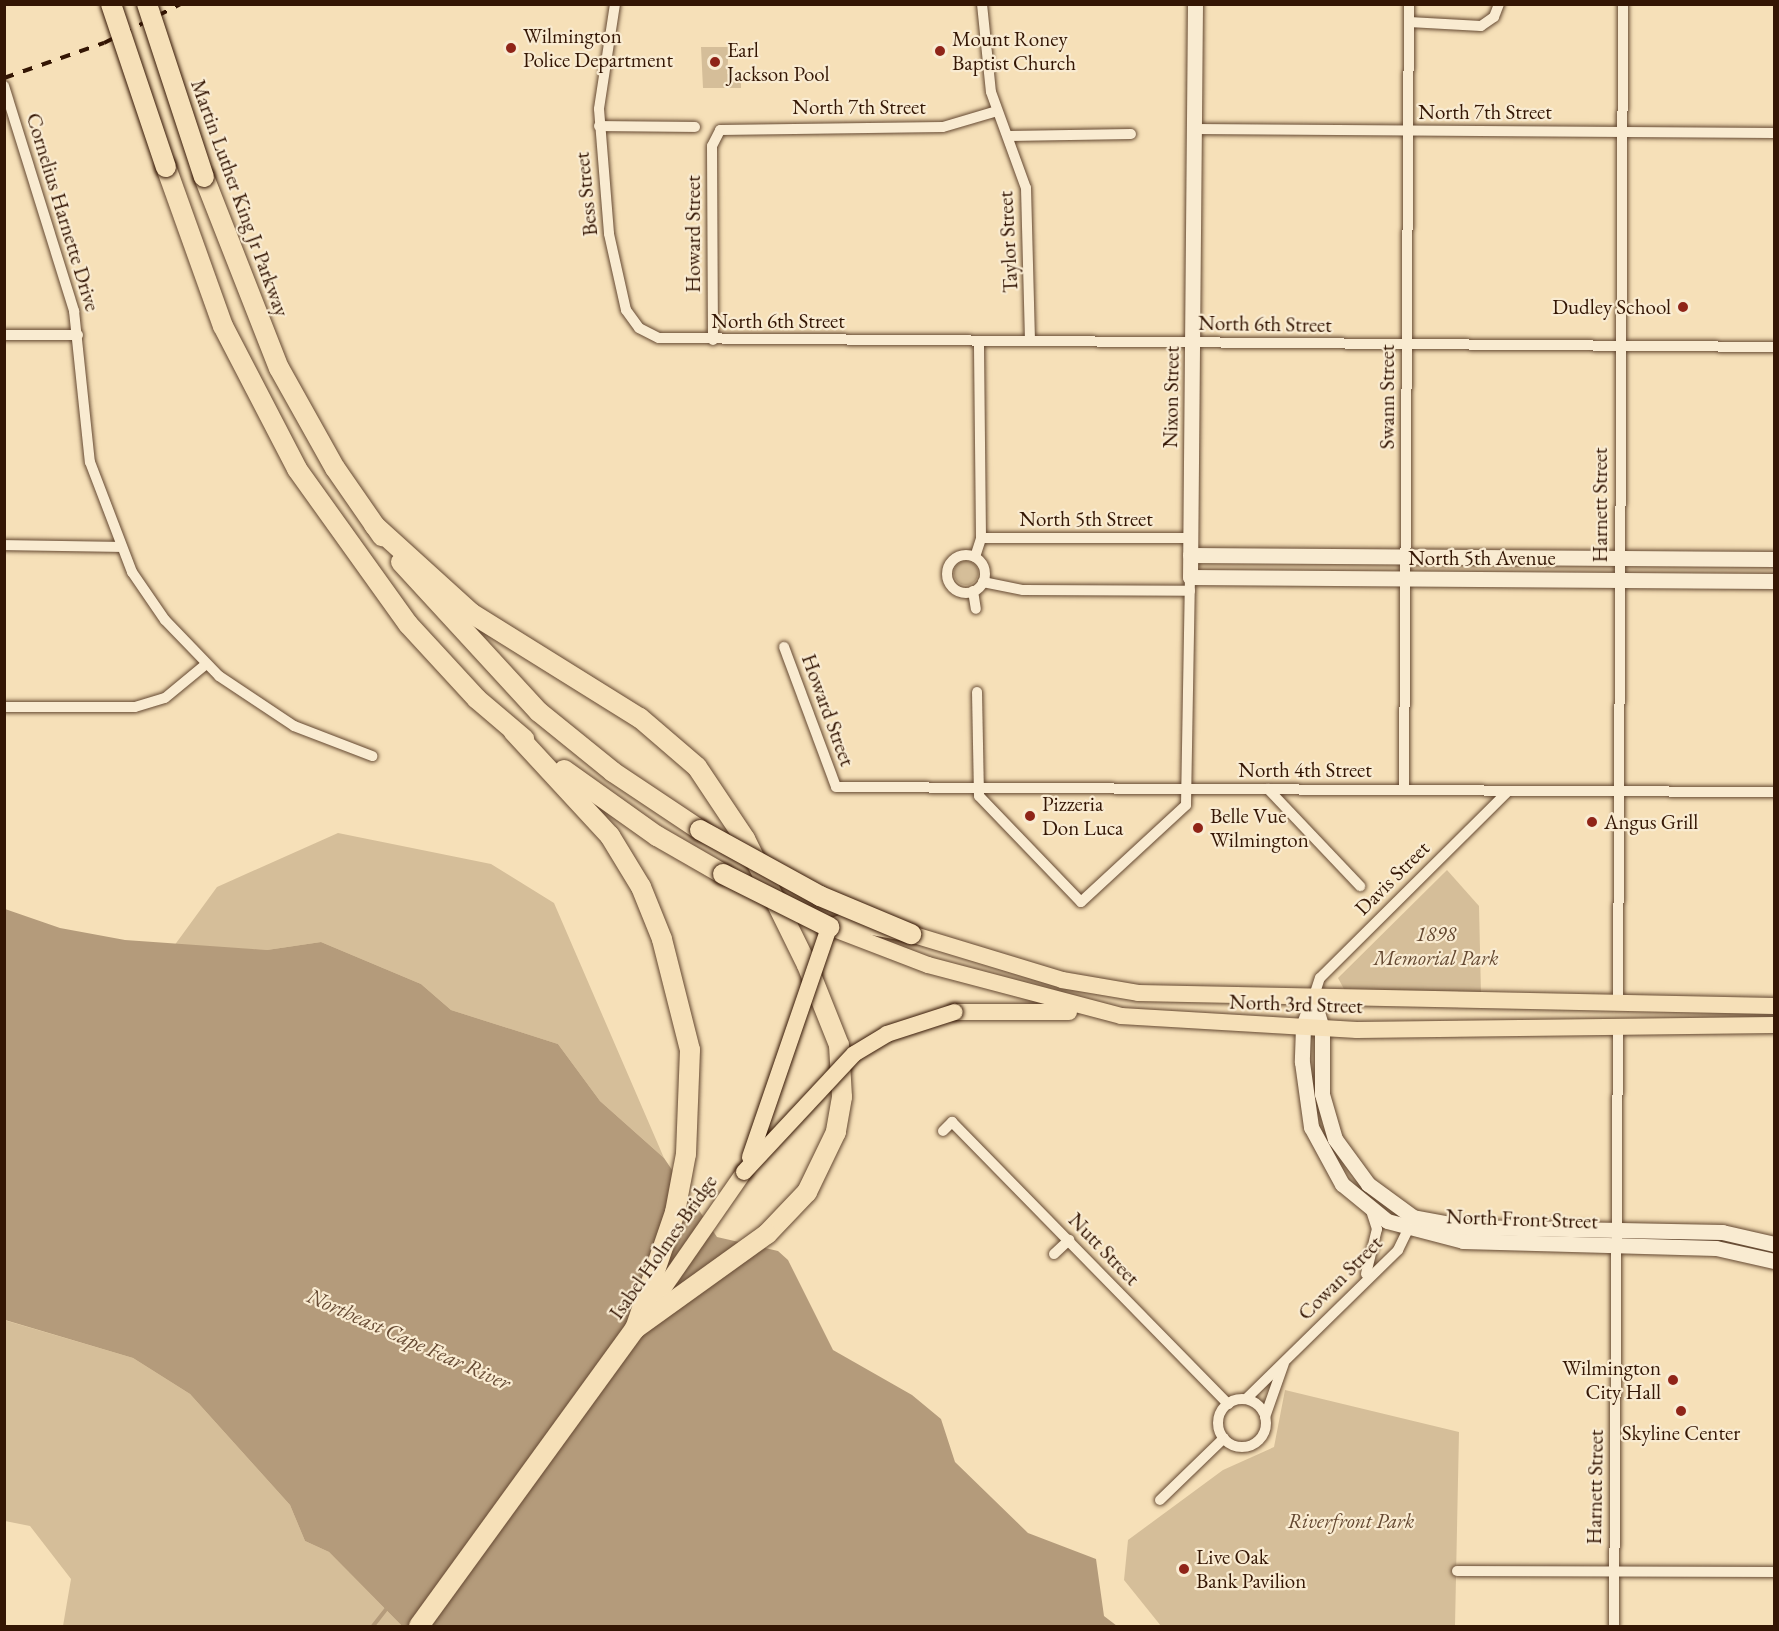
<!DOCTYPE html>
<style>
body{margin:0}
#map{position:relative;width:1779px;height:1631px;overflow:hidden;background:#f6e0b8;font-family:"EB Garamond",serif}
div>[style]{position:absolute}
.green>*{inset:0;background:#d5be99}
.round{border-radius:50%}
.water>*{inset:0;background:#b49b7b}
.stream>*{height:4px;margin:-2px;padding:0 2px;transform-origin:2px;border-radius:2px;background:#b49b7b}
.roads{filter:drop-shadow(0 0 2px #644831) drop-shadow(0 0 2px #644831)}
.street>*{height:10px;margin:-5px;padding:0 5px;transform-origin:5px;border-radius:5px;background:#f9ebd1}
.street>.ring{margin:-5px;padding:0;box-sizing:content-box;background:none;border:10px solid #f9ebd1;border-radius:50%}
.secondary>*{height:15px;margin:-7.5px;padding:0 7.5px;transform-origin:7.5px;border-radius:7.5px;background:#f9ebd1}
.primary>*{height:16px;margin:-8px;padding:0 8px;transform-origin:8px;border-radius:8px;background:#f6e0b8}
.highway>*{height:20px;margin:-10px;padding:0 10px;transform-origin:10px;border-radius:10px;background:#f6e0b8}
.rail>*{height:4px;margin-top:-2px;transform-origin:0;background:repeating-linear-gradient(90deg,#341604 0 10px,transparent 0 20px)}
.bridges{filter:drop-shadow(0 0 2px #341604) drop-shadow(0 0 2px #341604)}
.primary-bridge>*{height:16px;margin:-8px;padding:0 8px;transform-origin:8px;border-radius:8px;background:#f6e0b8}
.highway-bridge>*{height:20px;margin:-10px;padding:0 10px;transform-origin:10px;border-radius:10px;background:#f6e0b8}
.dots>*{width:16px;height:16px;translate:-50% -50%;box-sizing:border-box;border:3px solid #f9ebd1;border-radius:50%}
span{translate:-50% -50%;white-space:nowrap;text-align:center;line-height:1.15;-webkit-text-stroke:4.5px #f9ebd1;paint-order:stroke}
.poi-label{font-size:21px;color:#341604}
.left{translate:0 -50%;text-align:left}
.right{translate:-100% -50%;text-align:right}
.street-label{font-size:21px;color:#341604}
.park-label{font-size:21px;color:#644831;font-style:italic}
.water-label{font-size:22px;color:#674b34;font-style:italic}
.frame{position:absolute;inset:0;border:6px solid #341604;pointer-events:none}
</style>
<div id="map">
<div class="green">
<div style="clip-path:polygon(701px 47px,729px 47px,727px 74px,741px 74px,741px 88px,703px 88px)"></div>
<div class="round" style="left:954px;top:561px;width:24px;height:24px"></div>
<div style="clip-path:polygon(338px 833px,491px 864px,554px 903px,664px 1158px,600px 1101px,558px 1044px,451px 1010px,421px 984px,321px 942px,267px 950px,174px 946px,217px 887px)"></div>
<div style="clip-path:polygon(1447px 870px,1479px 906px,1481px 994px,1344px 989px,1338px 978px)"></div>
<div style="clip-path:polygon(4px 1320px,133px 1358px,190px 1394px,290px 1505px,305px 1541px,329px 1552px,402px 1626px,63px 1626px,71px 1579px,30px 1526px,5px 1521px)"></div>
<div style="clip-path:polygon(1285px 1390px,1459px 1432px,1455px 1626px,1161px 1626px,1124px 1580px,1128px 1540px,1223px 1470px,1274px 1447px)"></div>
</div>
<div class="water">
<div style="clip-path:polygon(5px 909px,60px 928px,125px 940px,267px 950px,321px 942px,421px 984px,451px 1010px,558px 1044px,600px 1101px,664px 1158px,717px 1237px,778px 1251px,788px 1260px,833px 1350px,912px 1395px,941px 1419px,955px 1462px,1028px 1533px,1096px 1559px,1104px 1616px,1117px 1626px,402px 1626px,329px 1552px,305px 1541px,290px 1505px,190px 1394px,133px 1358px,5px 1320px)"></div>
</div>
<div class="stream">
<div style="left:373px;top:1626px;width:23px;rotate:-52deg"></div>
</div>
<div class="roads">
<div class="street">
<div style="left:615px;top:4px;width:106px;rotate:98.7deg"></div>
<div style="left:599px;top:109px;width:125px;rotate:85.4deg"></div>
<div style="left:609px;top:234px;width:78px;rotate:77.4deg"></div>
<div style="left:626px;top:310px;width:22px;rotate:54deg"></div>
<div style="left:639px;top:328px;width:22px;rotate:27deg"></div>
<div style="left:659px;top:338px;width:1115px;rotate:0.46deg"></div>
<div style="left:982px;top:4px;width:88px;rotate:84.2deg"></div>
<div style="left:991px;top:92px;width:102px;rotate:70deg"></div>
<div style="left:1026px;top:188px;width:153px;rotate:88.5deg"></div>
<div style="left:1409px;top:22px;width:72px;rotate:3.2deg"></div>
<div style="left:1481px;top:26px;width:16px;rotate:-35deg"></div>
<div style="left:1494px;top:17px;width:14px;rotate:-69deg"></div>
<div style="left:4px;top:86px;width:236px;rotate:72.7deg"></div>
<div style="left:74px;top:311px;width:152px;rotate:84deg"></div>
<div style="left:90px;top:462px;width:118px;rotate:69.1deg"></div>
<div style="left:132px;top:572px;width:58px;rotate:55.5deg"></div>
<div style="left:165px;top:620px;width:78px;rotate:46deg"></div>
<div style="left:219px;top:676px;width:90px;rotate:33.7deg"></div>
<div style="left:294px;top:726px;width:84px;rotate:21deg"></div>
<div style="left:599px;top:126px;width:96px;rotate:0.6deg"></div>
<div style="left:1194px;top:129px;width:580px;rotate:0.4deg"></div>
<div style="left:1009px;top:136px;width:122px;rotate:-0.9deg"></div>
<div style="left:4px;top:335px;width:74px"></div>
<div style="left:713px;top:340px;width:194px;rotate:-90.3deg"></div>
<div style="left:712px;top:146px;width:18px;rotate:-63deg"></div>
<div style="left:720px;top:130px;width:223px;rotate:-0.8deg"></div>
<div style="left:943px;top:127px;width:56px;rotate:-16.5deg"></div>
<div style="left:981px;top:538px;width:210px"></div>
<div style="left:4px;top:545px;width:116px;rotate:1deg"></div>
<div class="ring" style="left:947px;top:555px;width:28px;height:28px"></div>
<div style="left:975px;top:557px;width:20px;rotate:-72deg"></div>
<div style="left:981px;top:538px;width:197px;rotate:-90.6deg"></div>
<div style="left:983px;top:582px;width:41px;rotate:11.3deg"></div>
<div style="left:1023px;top:590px;width:167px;rotate:0.3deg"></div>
<div style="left:973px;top:591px;width:18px;rotate:81deg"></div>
<div style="left:784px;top:647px;width:149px;rotate:69.6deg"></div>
<div style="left:836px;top:787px;width:938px;rotate:0.31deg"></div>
<div style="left:977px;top:692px;width:104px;rotate:88.9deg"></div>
<div style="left:979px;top:796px;width:147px;rotate:46.1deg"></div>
<div style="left:1081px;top:902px;width:143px;rotate:-42.7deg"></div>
<div style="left:1186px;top:805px;width:228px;rotate:-89deg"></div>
<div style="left:4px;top:707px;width:131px"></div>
<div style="left:135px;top:707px;width:31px;rotate:-17deg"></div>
<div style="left:165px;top:698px;width:52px;rotate:-39.5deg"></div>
<div style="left:1268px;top:789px;width:134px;rotate:46.5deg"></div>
<div style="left:1404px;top:790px;width:786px;rotate:-89.64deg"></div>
<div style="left:1313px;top:999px;width:22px;rotate:-72deg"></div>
<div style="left:1320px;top:978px;width:265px;rotate:-44.8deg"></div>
<div style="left:1618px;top:1005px;width:1001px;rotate:-89.71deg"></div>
<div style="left:943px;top:1131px;width:13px;rotate:-45deg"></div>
<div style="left:952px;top:1122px;width:395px;rotate:45.6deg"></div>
<div style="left:1054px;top:1254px;width:21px;rotate:-43deg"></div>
<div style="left:1366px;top:1274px;width:46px;rotate:-76.3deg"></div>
<div style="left:1377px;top:1229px;width:19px;rotate:-108deg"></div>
<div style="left:1246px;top:1399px;width:213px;rotate:-44.4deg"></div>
<div style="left:1398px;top:1250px;width:30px;rotate:-64deg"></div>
<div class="ring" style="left:1218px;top:1399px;width:38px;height:38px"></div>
<div style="left:1265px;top:1417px;width:57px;rotate:-70.6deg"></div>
<div style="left:1160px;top:1500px;width:89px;rotate:-44.1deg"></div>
<div style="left:1457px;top:1571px;width:317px;rotate:0.2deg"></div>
<div style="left:1614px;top:1626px;width:602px;rotate:-89.62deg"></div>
</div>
<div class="secondary">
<div style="left:1195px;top:4px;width:573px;rotate:90.5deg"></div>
<div style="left:1190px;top:577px;width:584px;rotate:0.39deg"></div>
<div style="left:1190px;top:555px;width:584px;rotate:0.39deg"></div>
<div style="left:1313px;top:999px;width:30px;rotate:110deg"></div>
<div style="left:1303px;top:1027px;width:35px;rotate:92deg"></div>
<div style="left:1302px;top:1062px;width:66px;rotate:82.1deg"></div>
<div style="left:1311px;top:1127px;width:65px;rotate:61.5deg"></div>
<div style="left:1342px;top:1184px;width:58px;rotate:39.4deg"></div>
<div style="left:1387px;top:1221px;width:79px;rotate:14.7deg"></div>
<div style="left:1463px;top:1241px;width:253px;rotate:1.6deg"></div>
<div style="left:1716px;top:1248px;width:59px;rotate:12.6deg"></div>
<div style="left:1313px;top:999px;width:30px;rotate:73deg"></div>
<div style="left:1322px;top:1028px;width:66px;rotate:90deg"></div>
<div style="left:1322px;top:1094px;width:47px;rotate:73.9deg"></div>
<div style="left:1335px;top:1139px;width:56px;rotate:53.7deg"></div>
<div style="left:1368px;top:1184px;width:56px;rotate:36.3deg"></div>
<div style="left:1413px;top:1217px;width:55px;rotate:10.5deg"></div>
<div style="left:1467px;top:1227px;width:255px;rotate:1.1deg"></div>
<div style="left:1722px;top:1232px;width:53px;rotate:13deg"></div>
</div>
<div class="primary">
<div style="left:829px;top:927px;width:106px;rotate:21deg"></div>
<div style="left:928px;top:965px;width:200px;rotate:14.8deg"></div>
<div style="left:1121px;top:1016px;width:236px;rotate:3.4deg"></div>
<div style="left:1357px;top:1030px;width:417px;rotate:-0.7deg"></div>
<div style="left:830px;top:927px;width:15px;rotate:-20deg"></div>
<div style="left:844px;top:922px;width:68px;rotate:10.2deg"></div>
<div style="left:911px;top:934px;width:158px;rotate:16.9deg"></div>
<div style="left:1062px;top:980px;width:77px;rotate:9.7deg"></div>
<div style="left:1138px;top:993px;width:636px;rotate:1.17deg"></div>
<div style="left:955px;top:1012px;width:114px"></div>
<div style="left:644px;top:1316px;width:175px;rotate:-55.2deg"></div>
</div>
<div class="highway">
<div style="left:166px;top:167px;width:169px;rotate:70.3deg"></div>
<div style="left:223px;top:326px;width:161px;rotate:62.6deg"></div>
<div style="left:297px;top:469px;width:191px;rotate:54.4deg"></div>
<div style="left:408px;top:624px;width:102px;rotate:47.4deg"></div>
<div style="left:477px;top:699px;width:62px;rotate:40.4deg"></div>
<div style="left:204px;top:177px;width:205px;rotate:68.6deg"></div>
<div style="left:279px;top:368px;width:115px;rotate:60.8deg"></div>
<div style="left:335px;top:468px;width:83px;rotate:55.3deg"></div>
<div style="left:374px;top:525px;width:131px;rotate:42.2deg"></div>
<div style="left:471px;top:613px;width:199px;rotate:31.9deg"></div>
<div style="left:640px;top:718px;width:75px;rotate:40.7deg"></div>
<div style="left:697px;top:767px;width:87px;rotate:56.3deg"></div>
<div style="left:745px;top:839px;width:140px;rotate:63.8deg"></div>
<div style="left:807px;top:965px;width:86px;rotate:68.2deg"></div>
<div style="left:839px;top:1045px;width:52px;rotate:86.7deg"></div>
<div style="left:842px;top:1097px;width:36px;rotate:100deg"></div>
<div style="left:836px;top:1132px;width:67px;rotate:115.8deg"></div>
<div style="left:807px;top:1192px;width:58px;rotate:133.6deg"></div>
<div style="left:767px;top:1234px;width:163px;rotate:144.3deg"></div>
<div style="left:401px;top:562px;width:204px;rotate:47.4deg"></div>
<div style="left:539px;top:712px;width:95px;rotate:39deg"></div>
<div style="left:613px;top:772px;width:105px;rotate:33.7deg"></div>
<div style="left:564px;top:770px;width:114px;rotate:35.4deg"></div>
<div style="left:657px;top:836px;width:76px;rotate:29.9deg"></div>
<div style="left:419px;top:1626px;width:367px;rotate:-54deg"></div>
<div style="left:635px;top:1329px;width:124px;rotate:-71.1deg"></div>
<div style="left:675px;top:1212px;width:59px;rotate:-79.3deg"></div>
<div style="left:686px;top:1154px;width:104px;rotate:-87.8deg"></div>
<div style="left:690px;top:1050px;width:114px;rotate:-104.2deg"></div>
<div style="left:662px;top:939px;width:56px;rotate:-112deg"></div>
<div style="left:641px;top:887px;width:60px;rotate:-121.3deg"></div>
<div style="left:610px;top:836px;width:143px;rotate:-132.7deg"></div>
</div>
</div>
<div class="rail">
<div style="left:4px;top:78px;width:106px;rotate:-19.3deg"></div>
<div style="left:104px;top:43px;width:86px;rotate:-26.9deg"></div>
</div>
<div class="bridges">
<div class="primary-bridge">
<div style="left:750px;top:1157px;width:243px;rotate:-71deg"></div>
<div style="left:744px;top:1172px;width:161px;rotate:-47deg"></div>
<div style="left:854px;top:1054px;width:39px;rotate:-31deg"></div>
<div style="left:887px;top:1034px;width:71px;rotate:-17.9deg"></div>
</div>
<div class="highway-bridge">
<div style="left:111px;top:4px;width:172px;rotate:71.4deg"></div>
<div style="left:147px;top:4px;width:182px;rotate:71.8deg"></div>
<div style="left:700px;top:830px;width:137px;rotate:28.8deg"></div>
<div style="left:820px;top:896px;width:99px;rotate:22.7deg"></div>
<div style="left:723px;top:874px;width:119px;rotate:26.6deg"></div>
</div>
</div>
<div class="dots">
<div style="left:511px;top:48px;background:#8f2418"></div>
<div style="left:940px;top:51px;background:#8f2418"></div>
<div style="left:715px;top:62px;background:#8f2418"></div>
<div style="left:1683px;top:307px;background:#8f2418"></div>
<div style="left:1030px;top:816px;background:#8f2418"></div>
<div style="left:1592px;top:822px;background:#8f2418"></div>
<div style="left:1198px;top:828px;background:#8f2418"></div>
<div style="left:1673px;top:1380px;background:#8f2418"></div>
<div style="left:1681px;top:1411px;background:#8f2418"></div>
<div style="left:1184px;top:1569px;background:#8f2418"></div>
</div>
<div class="poi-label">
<span class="left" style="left:523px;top:48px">Wilmington<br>Police Department</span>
<span class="left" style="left:952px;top:51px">Mount Roney<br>Baptist Church</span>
<span class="left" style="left:727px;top:62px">Earl<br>Jackson Pool</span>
<span class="right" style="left:1671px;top:307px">Dudley School</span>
<span class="left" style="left:1042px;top:816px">Pizzeria<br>Don Luca</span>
<span class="left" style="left:1210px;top:828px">Belle Vue<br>Wilmington</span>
<span class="left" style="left:1604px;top:822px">Angus Grill</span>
<span class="right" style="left:1661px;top:1380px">Wilmington<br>City Hall</span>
<span style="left:1681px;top:1433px">Skyline Center</span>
<span class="left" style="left:1196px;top:1569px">Live Oak<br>Bank Pavilion</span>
</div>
<div class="street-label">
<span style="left:859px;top:107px">North 7th Street</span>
<span style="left:1485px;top:112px">North 7th Street</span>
<span style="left:586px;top:194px;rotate:-96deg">Bess Street</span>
<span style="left:240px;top:198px;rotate:70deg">Martin Luther King Jr Parkway</span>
<span style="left:63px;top:212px;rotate:73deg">Cornelius Harnette Drive</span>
<span style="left:693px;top:234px;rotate:-90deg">Howard Street</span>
<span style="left:1008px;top:242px;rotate:-93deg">Taylor Street</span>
<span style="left:778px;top:321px">North 6th Street</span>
<span style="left:1265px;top:324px;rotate:1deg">North 6th Street</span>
<span style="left:1171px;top:397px;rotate:-89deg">Nixon Street</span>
<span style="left:1387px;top:397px;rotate:-90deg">Swann Street</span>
<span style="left:1600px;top:505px;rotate:-90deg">Harnett Street</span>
<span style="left:1086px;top:519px">North 5th Street</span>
<span style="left:1482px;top:558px">North 5th Avenue</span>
<span style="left:828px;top:710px;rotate:70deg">Howard Street</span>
<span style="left:1305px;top:770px">North 4th Street</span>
<span style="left:1392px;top:878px;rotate:-45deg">Davis Street</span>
<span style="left:1296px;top:1004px;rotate:2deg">North 3rd Street</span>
<span style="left:1522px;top:1219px;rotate:2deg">North Front Street</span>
<span style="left:663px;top:1247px;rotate:-55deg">Isabel Holmes Bridge</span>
<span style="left:1104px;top:1249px;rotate:46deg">Nutt Street</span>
<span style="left:1340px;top:1278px;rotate:-45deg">Cowan Street</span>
<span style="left:1595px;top:1487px;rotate:-89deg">Harnett Street</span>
</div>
<div class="park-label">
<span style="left:1436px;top:946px">1898<br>Memorial Park</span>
<span style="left:1351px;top:1521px">Riverfront Park</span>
</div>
<div class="water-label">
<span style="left:409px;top:1339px;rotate:24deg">Northeast Cape Fear River</span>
</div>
<div class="frame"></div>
</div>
